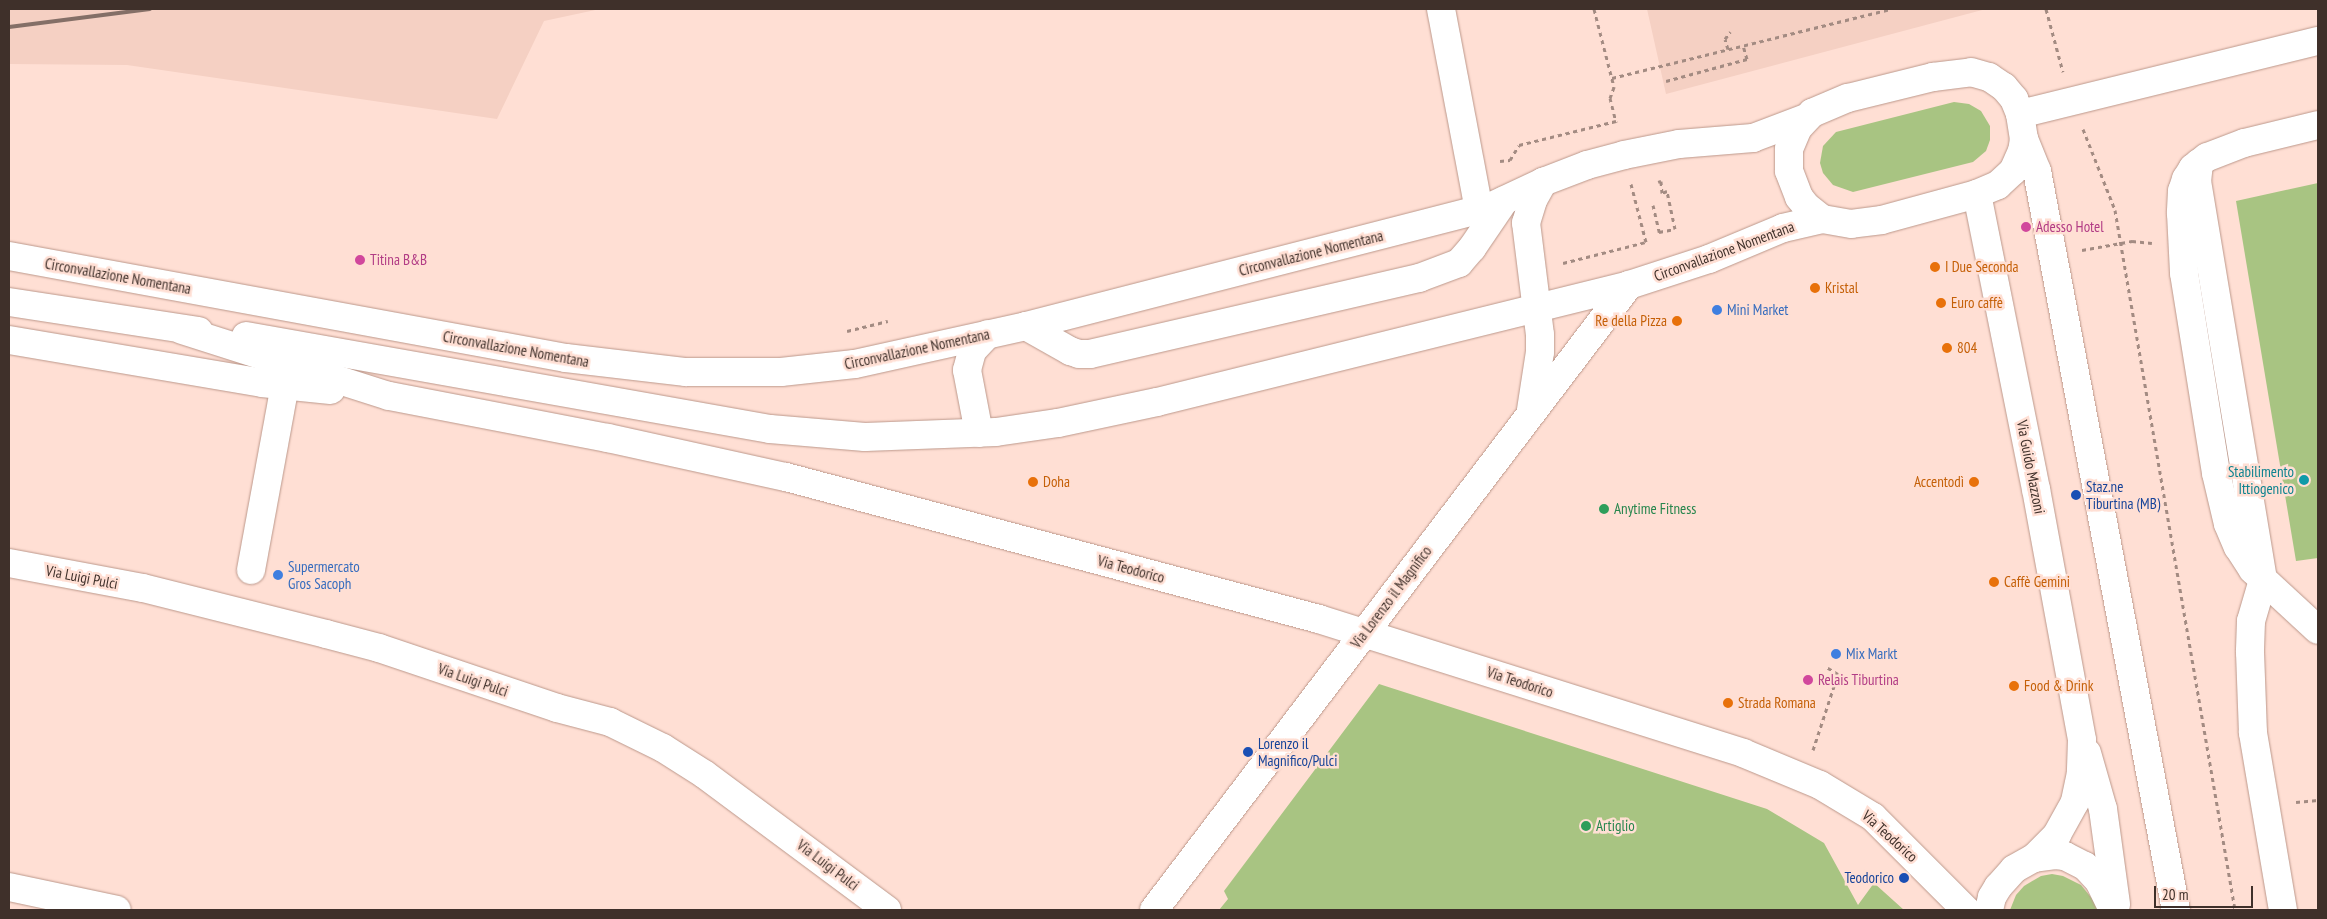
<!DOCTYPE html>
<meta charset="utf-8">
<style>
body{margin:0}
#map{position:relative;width:2327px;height:919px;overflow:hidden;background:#ffdfd4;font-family:"PT Sans Narrow",sans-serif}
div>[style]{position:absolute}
.built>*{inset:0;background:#f5d0c3}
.green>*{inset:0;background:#a8c482}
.path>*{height:3px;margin-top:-1.5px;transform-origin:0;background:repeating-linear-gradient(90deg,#a38b82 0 4px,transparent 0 8px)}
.roads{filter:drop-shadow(0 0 1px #bc988b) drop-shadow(0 0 1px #bc988b)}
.minor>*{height:28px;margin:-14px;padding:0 14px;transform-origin:14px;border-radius:14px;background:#fff}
.rail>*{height:4px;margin:-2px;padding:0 2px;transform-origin:2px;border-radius:2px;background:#846f67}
.dots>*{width:14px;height:14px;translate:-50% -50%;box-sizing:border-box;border:2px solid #ffdfd4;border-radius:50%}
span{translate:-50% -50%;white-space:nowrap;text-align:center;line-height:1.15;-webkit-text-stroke:5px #ffdfd4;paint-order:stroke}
.hotel-label{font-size:15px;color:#b23c85}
.left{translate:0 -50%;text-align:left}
.street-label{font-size:15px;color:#3f302a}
.food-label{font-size:15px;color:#c56008}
.right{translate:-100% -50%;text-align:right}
.shop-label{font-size:15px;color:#366cbe}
.culture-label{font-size:15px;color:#0d838f}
.transit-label{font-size:15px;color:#164399}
.leisure-label{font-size:15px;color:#27864d}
.frame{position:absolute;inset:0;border:10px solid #3f302a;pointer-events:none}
.scale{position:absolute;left:2154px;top:886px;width:99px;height:22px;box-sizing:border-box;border:2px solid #3f302a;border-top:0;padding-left:6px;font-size:15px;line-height:18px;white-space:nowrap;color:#3f302a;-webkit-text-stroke:4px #ffdfd4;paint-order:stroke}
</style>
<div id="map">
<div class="built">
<div style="clip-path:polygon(9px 9px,600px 9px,544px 21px,497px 119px,127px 65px,9px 64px)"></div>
<div style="clip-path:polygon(1647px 9px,1986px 9px,1666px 94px)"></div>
</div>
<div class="green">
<div style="clip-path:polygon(1954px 102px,1969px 104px,1981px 111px,1990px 126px,1990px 140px,1986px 151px,1973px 162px,1853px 192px,1833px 185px,1823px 173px,1820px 163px,1823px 146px,1836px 132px)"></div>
<div style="clip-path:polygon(2318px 183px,2318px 558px,2296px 561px,2236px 201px)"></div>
<div style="clip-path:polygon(1379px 684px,1767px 809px,1824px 843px,1858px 905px,1874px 883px,1904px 910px,1219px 910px,1228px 899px,1224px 891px)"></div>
<div style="clip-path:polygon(2052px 874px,2063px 876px,2081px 885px,2094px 901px,2098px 910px,2010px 910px,2016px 895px,2024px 886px,2041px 876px)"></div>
</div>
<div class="path">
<div style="left:1594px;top:9px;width:81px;rotate:75.6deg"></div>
<div style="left:1614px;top:87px;width:12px;rotate:110deg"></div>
<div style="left:1610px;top:98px;width:25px;rotate:76deg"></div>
<div style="left:2046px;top:9px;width:65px;rotate:74.9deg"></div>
<div style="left:1728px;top:49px;width:10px;rotate:-107deg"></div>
<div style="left:1725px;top:39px;width:9px;rotate:-54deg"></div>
<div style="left:1612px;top:78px;width:287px;rotate:-13.9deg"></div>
<div style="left:1666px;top:81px;width:84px;rotate:-15.2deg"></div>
<div style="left:1747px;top:59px;width:15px;rotate:-106deg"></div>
<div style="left:2083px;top:129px;width:87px;rotate:68.4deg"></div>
<div style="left:2115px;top:210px;width:710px;rotate:80.27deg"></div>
<div style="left:1500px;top:161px;width:10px;rotate:-6deg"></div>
<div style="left:1510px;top:160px;width:17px;rotate:-59deg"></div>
<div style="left:1519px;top:145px;width:100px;rotate:-13.9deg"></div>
<div style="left:1653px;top:205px;width:28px;rotate:77deg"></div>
<div style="left:1659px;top:232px;width:16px;rotate:-11deg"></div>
<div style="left:1675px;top:229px;width:39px;rotate:-102deg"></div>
<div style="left:1667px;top:191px;width:5px;rotate:158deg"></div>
<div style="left:1662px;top:193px;width:12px;rotate:-95deg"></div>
<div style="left:1661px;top:181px;width:3px;rotate:162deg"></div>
<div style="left:2082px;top:250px;width:51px;rotate:-10.2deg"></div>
<div style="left:2132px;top:241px;width:20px;rotate:6deg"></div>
<div style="left:1563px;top:263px;width:86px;rotate:-14.2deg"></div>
<div style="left:1646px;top:242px;width:60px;rotate:-104.5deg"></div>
<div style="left:847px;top:331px;width:42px;rotate:-13.7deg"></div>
<div style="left:1813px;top:750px;width:80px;rotate:-71.8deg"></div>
<div style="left:1838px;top:674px;width:12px;rotate:-149deg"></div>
<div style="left:2296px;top:802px;width:22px;rotate:-5deg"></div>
</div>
<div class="roads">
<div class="minor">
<div style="left:1441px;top:9px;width:205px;rotate:79.3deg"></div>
<div style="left:1971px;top:72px;width:19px;rotate:16deg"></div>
<div style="left:1989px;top:77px;width:18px;rotate:34deg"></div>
<div style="left:2004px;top:87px;width:16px;rotate:50deg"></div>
<div style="left:2014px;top:99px;width:16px;rotate:68deg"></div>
<div style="left:2020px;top:114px;width:25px;rotate:81deg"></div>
<div style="left:2024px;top:139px;width:12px;rotate:99deg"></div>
<div style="left:2022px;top:151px;width:22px;rotate:114deg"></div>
<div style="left:2013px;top:171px;width:21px;rotate:137deg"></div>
<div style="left:1998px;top:185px;width:23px;rotate:157deg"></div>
<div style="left:1977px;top:194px;width:98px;rotate:164.7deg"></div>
<div style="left:1882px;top:220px;width:31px;rotate:173deg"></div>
<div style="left:1851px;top:224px;width:29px;rotate:-170deg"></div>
<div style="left:1822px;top:219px;width:21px;rotate:-141deg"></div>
<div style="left:1806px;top:206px;width:11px;rotate:-128deg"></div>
<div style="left:1799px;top:197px;width:28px;rotate:-111deg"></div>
<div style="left:1789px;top:171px;width:22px;rotate:-90deg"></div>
<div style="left:1789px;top:149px;width:23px;rotate:-67deg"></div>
<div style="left:1798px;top:128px;width:21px;rotate:-47deg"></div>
<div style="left:1812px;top:113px;width:39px;rotate:-23deg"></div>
<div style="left:1848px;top:98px;width:88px;rotate:-13.9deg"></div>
<div style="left:1933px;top:77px;width:38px;rotate:-7deg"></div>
<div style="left:2020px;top:114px;width:307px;rotate:-13.8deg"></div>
<div style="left:2318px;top:125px;width:76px;rotate:166.3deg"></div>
<div style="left:2244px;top:143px;width:40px;rotate:159deg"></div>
<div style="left:2207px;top:157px;width:18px;rotate:142deg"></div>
<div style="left:2193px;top:168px;width:13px;rotate:122deg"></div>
<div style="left:2186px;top:179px;width:13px;rotate:108deg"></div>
<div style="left:2182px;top:191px;width:22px;rotate:93deg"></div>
<div style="left:2181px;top:213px;width:60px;rotate:87.1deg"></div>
<div style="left:2184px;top:273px;width:203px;rotate:80.9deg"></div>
<div style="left:2216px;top:473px;width:52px;rotate:76.8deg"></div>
<div style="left:2228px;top:524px;width:25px;rotate:67deg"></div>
<div style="left:2238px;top:547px;width:27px;rotate:57deg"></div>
<div style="left:2253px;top:570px;width:88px;rotate:42.7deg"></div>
<div style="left:2024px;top:139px;width:35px;rotate:68deg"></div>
<div style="left:2037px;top:171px;width:752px;rotate:79.35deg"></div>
<div style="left:2199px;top:163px;width:18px;rotate:96deg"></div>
<div style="left:2197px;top:181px;width:404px;rotate:80.6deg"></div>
<div style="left:2263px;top:580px;width:43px;rotate:106.3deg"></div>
<div style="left:2251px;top:621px;width:31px;rotate:92deg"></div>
<div style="left:2250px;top:652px;width:81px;rotate:87.9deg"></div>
<div style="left:2253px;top:733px;width:180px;rotate:80.4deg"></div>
<div style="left:1977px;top:194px;width:301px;rotate:78.7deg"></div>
<div style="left:2036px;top:489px;width:255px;rotate:79.6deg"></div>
<div style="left:2082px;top:740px;width:33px;rotate:92deg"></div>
<div style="left:2081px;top:773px;width:30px;rotate:102deg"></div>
<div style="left:2075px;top:802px;width:38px;rotate:119deg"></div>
<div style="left:2057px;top:835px;width:33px;rotate:135deg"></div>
<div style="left:9px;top:256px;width:566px;rotate:10.38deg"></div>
<div style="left:566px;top:358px;width:121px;rotate:6.7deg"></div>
<div style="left:686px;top:372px;width:95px"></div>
<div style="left:781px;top:372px;width:74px;rotate:-6.2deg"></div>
<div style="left:855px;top:364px;width:175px;rotate:-12.5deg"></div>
<div style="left:1026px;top:326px;width:479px;rotate:-14.4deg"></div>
<div style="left:1490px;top:207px;width:59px;rotate:-25.3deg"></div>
<div style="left:1543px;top:182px;width:47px;rotate:-21.1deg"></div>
<div style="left:1587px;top:165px;width:38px;rotate:-15deg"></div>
<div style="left:1624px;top:155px;width:56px;rotate:-11.3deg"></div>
<div style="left:1679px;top:144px;width:74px;rotate:-4.6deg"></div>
<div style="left:1753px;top:138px;width:57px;rotate:-20.7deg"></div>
<div style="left:9px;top:302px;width:192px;rotate:8.7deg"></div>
<div style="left:1026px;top:326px;width:51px;rotate:29.6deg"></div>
<div style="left:1070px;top:351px;width:9px;rotate:18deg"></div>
<div style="left:1079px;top:354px;width:11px"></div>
<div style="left:1090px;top:354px;width:338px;rotate:-13deg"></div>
<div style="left:1419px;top:278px;width:43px;rotate:-20.6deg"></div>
<div style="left:1459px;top:263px;width:20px;rotate:-49deg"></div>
<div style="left:1472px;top:248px;width:57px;rotate:-55.8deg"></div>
<div style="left:182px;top:330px;width:217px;rotate:17.7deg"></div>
<div style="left:389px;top:396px;width:223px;rotate:10.9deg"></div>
<div style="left:608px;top:438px;width:182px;rotate:12.4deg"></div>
<div style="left:786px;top:477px;width:552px;rotate:14.92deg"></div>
<div style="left:1319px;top:619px;width:445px;rotate:17.5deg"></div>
<div style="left:1743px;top:753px;width:83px;rotate:22.6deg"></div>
<div style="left:1820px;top:785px;width:62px;rotate:31.1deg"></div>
<div style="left:1873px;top:817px;width:132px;rotate:45deg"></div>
<div style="left:246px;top:336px;width:532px;rotate:10.06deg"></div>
<div style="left:770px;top:429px;width:95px;rotate:4.8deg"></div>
<div style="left:865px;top:437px;width:131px;rotate:-2.2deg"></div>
<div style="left:996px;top:432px;width:63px;rotate:-8.3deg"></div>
<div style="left:1058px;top:423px;width:101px;rotate:-12deg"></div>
<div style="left:1157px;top:402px;width:486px;rotate:-13.9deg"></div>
<div style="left:1629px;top:285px;width:84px;rotate:-18deg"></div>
<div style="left:1709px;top:259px;width:80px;rotate:-22.7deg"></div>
<div style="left:1783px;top:228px;width:40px;rotate:-13deg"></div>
<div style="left:9px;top:340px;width:257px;rotate:9.6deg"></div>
<div style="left:262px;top:383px;width:69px;rotate:5.8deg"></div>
<div style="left:1531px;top:410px;width:59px;rotate:-81.2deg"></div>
<div style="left:1540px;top:352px;width:17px;rotate:-90deg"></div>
<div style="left:1540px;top:335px;width:113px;rotate:-97.1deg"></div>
<div style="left:1526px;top:223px;width:24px;rotate:-73deg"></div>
<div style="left:1533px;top:200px;width:21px;rotate:-61deg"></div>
<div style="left:979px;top:433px;width:64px;rotate:-100.8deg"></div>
<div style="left:967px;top:370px;width:20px;rotate:-75deg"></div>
<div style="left:972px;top:351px;width:23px;rotate:-47deg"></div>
<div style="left:9px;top:563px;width:136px;rotate:10.6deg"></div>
<div style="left:143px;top:588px;width:189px;rotate:14.1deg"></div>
<div style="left:326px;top:634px;width:55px;rotate:14.8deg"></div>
<div style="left:379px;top:648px;width:188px;rotate:18.6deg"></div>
<div style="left:557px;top:708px;width:55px;rotate:14.8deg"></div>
<div style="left:610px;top:722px;width:59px;rotate:26.1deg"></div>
<div style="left:663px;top:748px;width:49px;rotate:32.4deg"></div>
<div style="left:704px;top:774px;width:228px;rotate:36.6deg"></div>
<div style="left:251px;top:570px;width:188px;rotate:-79.6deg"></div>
<div style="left:2087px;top:753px;width:58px;rotate:74.1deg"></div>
<div style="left:2103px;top:809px;width:96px;rotate:82.2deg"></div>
<div style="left:9px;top:887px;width:110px;rotate:12deg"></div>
<div style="left:1154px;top:910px;width:785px;rotate:-52.77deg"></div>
<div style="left:1989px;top:910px;width:13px;rotate:-77deg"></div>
<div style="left:1992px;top:897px;width:12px;rotate:-59deg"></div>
<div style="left:1998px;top:887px;width:24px;rotate:-48deg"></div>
<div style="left:2014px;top:869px;width:23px;rotate:-29deg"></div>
<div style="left:2034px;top:858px;width:21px;rotate:-8deg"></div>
<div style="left:2055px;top:855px;width:10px;rotate:6deg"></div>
<div style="left:2065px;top:856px;width:22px;rotate:27deg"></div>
<div style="left:2085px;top:866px;width:21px;rotate:47deg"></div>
<div style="left:2099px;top:881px;width:32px;rotate:64deg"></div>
</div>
</div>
<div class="rail">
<div style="left:9px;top:27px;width:142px;rotate:-7.3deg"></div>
</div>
<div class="dots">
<div style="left:2026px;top:227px;background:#d1479c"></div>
<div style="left:360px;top:260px;background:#d1479c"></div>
<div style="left:1935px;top:267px;background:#e8710a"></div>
<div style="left:1815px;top:288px;background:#e8710a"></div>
<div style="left:1941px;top:303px;background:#e8710a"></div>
<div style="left:1717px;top:310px;background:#3f7fe0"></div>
<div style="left:1677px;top:321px;background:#e8710a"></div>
<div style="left:1947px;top:348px;background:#e8710a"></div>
<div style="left:2304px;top:480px;background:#0f9aa8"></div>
<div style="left:1033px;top:482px;background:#e8710a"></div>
<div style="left:1974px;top:482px;background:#e8710a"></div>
<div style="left:2076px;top:495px;background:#1a4fb4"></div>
<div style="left:1604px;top:509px;background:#2e9e5b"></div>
<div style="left:278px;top:575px;background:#3f7fe0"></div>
<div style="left:1994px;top:582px;background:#e8710a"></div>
<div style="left:1836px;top:654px;background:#3f7fe0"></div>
<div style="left:1808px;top:680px;background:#d1479c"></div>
<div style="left:2014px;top:686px;background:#e8710a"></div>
<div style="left:1728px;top:703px;background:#e8710a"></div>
<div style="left:1248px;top:752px;background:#1a4fb4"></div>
<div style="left:1586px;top:826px;background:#2e9e5b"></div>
<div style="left:1904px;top:878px;background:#1a4fb4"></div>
</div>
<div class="hotel-label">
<span class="left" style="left:2036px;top:227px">Adesso Hotel</span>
<span class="left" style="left:370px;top:260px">Titina B&amp;B</span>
<span class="left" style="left:1818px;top:680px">Relais Tiburtina</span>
</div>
<div class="street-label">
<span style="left:1724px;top:251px;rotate:-20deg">Circonvallazione Nomentana</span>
<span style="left:1311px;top:253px;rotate:-14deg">Circonvallazione Nomentana</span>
<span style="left:118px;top:276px;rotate:10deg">Circonvallazione Nomentana</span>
<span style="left:516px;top:349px;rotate:10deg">Circonvallazione Nomentana</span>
<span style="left:917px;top:349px;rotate:-12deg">Circonvallazione Nomentana</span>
<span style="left:2031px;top:467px;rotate:79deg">Via Guido Mazzoni</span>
<span style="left:1131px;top:569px;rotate:15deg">Via Teodorico</span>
<span style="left:82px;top:577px;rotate:11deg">Via Luigi Pulci</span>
<span style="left:1391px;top:597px;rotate:-53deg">Via Lorenzo il Magnifico</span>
<span style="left:473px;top:680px;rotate:19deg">Via Luigi Pulci</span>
<span style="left:1520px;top:682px;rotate:18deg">Via Teodorico</span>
<span style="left:1890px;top:836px;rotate:42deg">Via Teodorico</span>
<span style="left:828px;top:865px;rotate:37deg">Via Luigi Pulci</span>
</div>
<div class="food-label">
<span class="left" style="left:1945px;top:267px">I Due Seconda</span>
<span class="left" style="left:1825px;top:288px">Kristal</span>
<span class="left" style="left:1951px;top:303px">Euro caffè</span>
<span class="right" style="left:1667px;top:321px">Re della Pizza</span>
<span class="left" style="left:1957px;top:348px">804</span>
<span class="left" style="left:1043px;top:482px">Doha</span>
<span class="right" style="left:1964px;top:482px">Accentodì</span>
<span class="left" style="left:2004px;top:582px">Caffè Gemini</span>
<span class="left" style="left:2024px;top:686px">Food &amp; Drink</span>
<span class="left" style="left:1738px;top:703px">Strada Romana</span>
</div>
<div class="shop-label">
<span class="left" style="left:1727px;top:310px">Mini Market</span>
<span class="left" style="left:288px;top:575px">Supermercato<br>Gros Sacoph</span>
<span class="left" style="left:1846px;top:654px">Mix Markt</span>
</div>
<div class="culture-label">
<span class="right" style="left:2294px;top:480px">Stabilimento<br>Ittiogenico</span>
</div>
<div class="transit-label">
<span class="left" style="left:2086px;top:495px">Staz.ne<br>Tiburtina (MB)</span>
<span class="left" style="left:1258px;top:752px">Lorenzo il<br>Magnifico/Pulci</span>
<span class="right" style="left:1894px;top:878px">Teodorico</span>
</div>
<div class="leisure-label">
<span class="left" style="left:1614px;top:509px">Anytime Fitness</span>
<span class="left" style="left:1596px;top:826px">Artiglio</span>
</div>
<div class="frame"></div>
<div class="scale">20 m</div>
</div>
